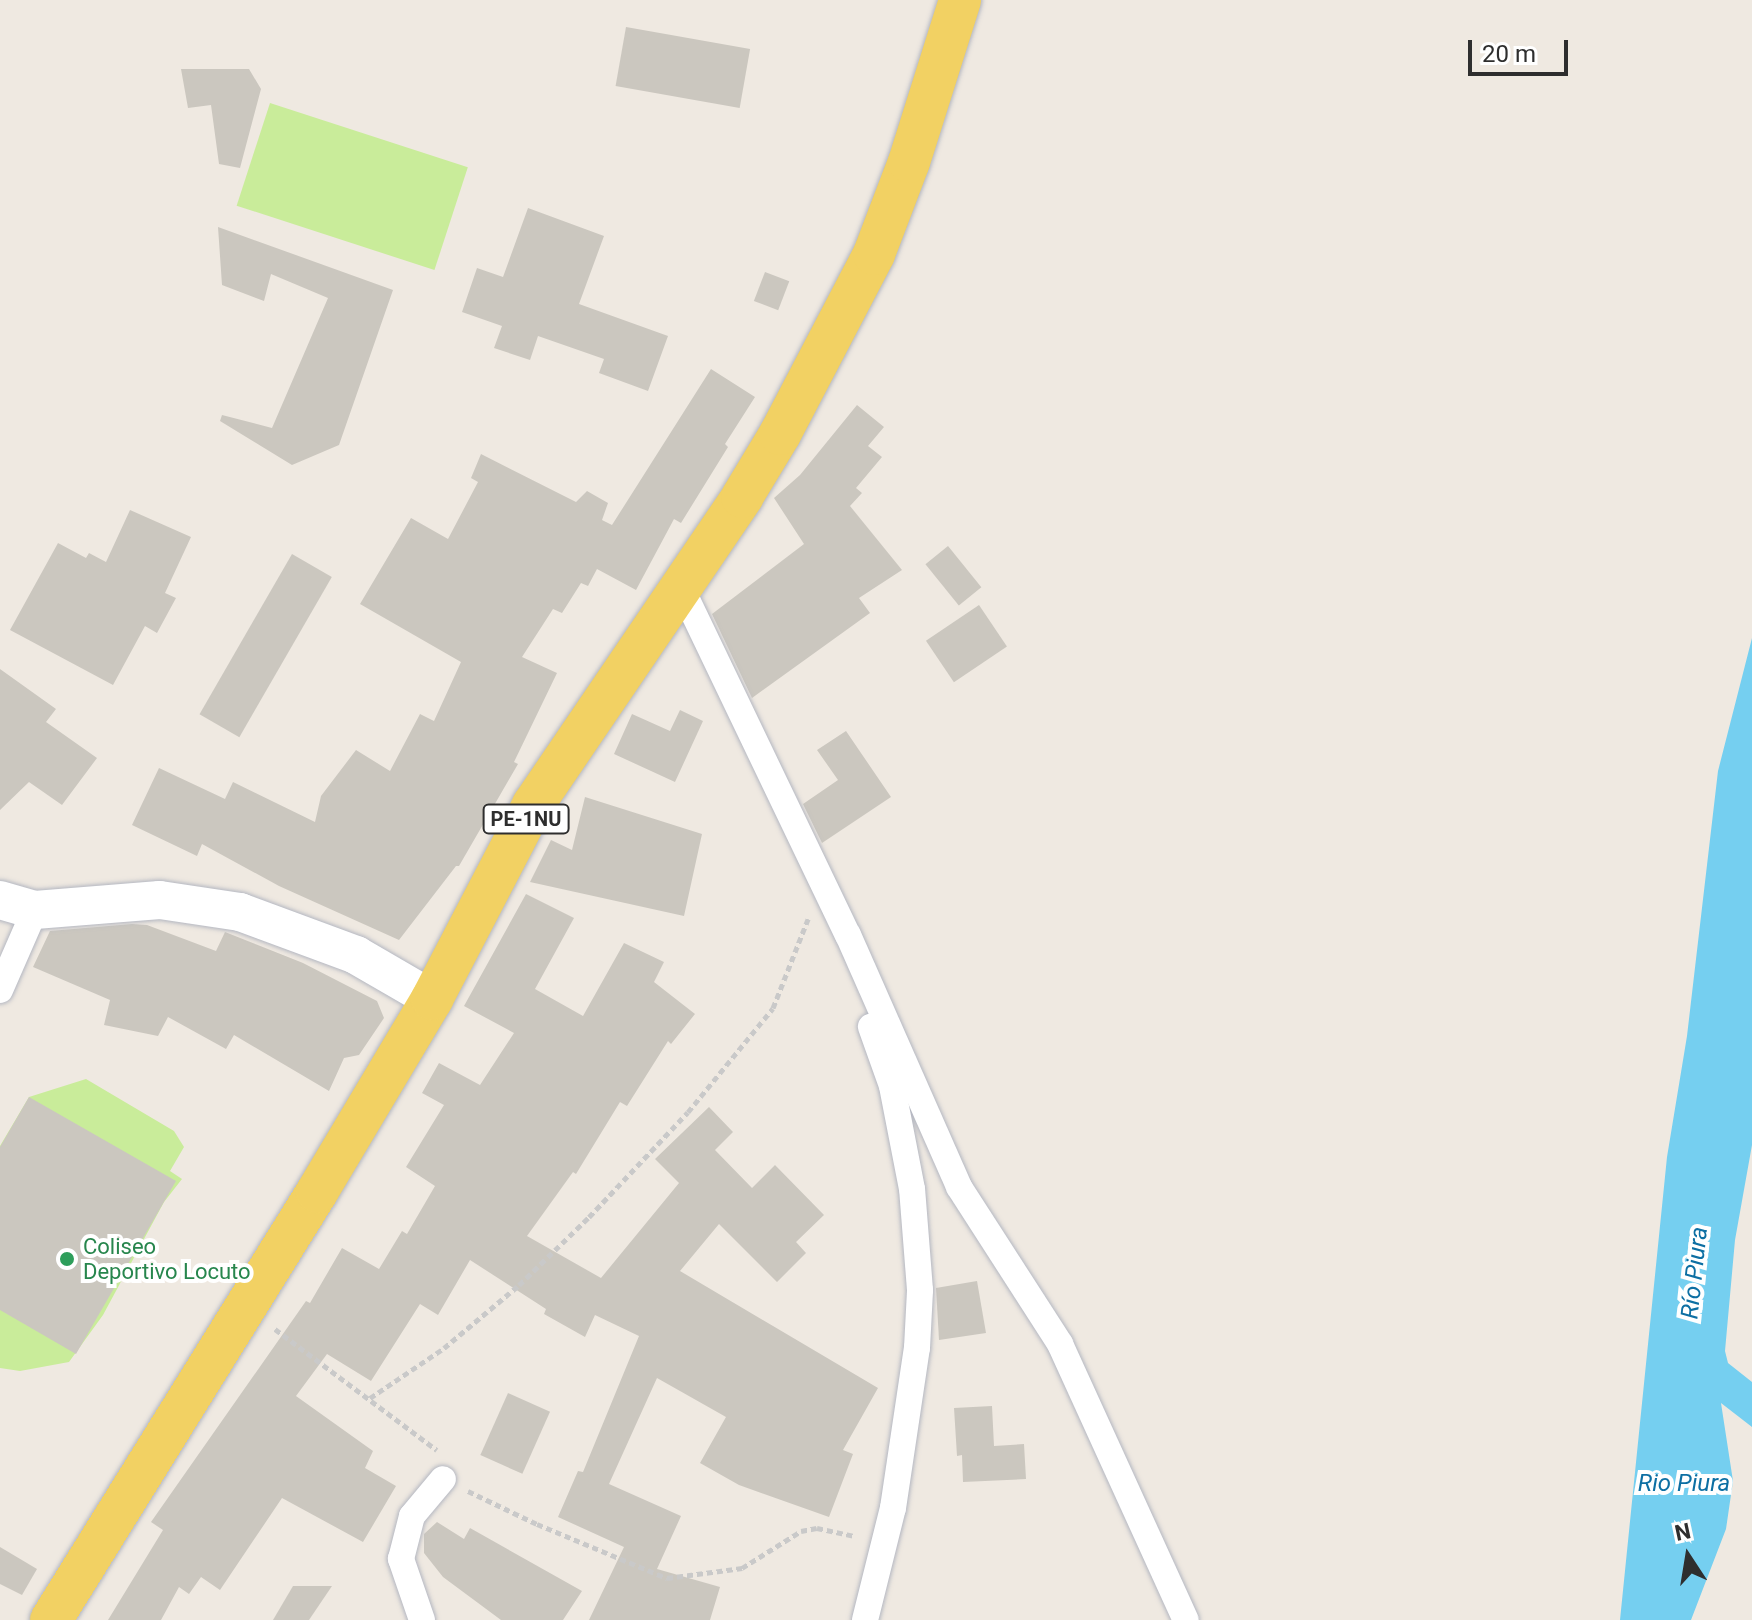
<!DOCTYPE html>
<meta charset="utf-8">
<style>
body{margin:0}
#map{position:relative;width:1752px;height:1620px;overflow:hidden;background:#efe9e1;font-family:Roboto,sans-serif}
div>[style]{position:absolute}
.pitch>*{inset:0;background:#c9ec9a;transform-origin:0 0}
.water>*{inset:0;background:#75cff0}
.building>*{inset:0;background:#cbc7bf;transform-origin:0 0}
.path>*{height:5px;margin-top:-2.5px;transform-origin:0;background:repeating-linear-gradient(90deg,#c9c9c9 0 6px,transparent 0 10px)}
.roads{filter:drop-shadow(0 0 2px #b4b7c1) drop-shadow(0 0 2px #b4b7c1)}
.street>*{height:26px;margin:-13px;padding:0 13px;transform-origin:13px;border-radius:13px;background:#fff}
.secondary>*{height:38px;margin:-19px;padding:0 19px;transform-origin:19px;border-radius:19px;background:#fff}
.primary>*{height:42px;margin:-21px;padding:0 21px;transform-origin:21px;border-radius:21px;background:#f2d163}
.dots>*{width:22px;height:22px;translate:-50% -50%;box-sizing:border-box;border:4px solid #fff;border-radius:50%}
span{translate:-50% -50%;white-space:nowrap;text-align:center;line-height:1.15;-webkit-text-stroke:8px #fff;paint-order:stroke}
.shield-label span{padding:2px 6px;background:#fff;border:2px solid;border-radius:6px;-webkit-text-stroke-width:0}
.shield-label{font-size:20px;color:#2e2e2e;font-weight:700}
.leisure-label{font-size:22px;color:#27864d}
.left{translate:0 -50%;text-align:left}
.water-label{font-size:24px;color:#0d6fa3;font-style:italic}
.north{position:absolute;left:1648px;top:1516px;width:80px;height:80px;-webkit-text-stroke:6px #fff;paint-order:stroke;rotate:348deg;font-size:22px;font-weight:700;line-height:32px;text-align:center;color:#2e2e2e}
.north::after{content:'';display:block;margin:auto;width:28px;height:36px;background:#2e2e2e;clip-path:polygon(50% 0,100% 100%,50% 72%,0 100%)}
.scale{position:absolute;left:1468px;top:40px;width:100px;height:36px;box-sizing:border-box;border:4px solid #2e2e2e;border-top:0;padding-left:10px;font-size:24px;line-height:28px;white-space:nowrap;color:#2e2e2e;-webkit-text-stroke:6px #fff;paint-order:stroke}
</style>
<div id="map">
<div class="pitch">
<div style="left:270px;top:103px;width:208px;height:108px;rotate:18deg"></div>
<div style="clip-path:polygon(86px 1079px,174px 1131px,184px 1147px,170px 1171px,182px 1179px,164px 1202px,103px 1315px,69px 1362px,20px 1371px,0 1368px,0 1146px,29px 1097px)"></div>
</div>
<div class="water">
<div style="clip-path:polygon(1752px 638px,1752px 1145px,1735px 1240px,1725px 1351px,1728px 1363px,1752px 1382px,1752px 1427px,1721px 1403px,1733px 1481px,1726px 1529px,1691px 1620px,1620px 1620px,1667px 1157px,1687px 1036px,1718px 771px)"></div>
</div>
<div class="building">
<div style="left:626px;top:27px;width:126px;height:60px;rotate:10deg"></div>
<div style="clip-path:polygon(181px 69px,249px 69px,261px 89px,240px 168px,219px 164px,211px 105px,188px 108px)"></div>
<div style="clip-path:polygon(528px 208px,604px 236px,579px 304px,668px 336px,648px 391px,599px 373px,604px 359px,538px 336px,530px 360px,494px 348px,502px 326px,462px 312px,477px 268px,503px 277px)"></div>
<div style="clip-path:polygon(218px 227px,393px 290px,339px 445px,292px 465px,220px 421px,222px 415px,272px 428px,328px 298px,271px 274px,264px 301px,222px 285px)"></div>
<div style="left:765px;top:272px;width:26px;height:31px;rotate:21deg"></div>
<div style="clip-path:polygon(711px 369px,755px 397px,725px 444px,728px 447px,681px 523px,674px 519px,636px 590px,597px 569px,588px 586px,581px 583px,562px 613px,553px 609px,522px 657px,557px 673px,514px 762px,518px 764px,459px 866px,456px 866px,399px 940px,279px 886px,202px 844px,197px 856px,132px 825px,159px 768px,225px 799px,233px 782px,315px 822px,321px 796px,356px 750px,390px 771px,420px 714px,434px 721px,461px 662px,360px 604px,411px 518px,448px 539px,478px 482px,471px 478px,481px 454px,576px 502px,587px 491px,608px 503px,602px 520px,612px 525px)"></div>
<div style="clip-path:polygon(857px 405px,884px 427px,868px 446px,882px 457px,856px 488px,862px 493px,850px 506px,902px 570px,859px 598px,870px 613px,752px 698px,712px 614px,804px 544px,774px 498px,800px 475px)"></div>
<div style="clip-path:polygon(130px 510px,191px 537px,165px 593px,176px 598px,157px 633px,145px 626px,113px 685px,10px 630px,58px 543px,86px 558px,89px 553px,106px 562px)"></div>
<div style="left:948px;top:546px;width:53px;height:29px;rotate:51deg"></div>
<div style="left:292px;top:554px;width:46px;height:185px;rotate:30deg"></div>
<div style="left:979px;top:605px;width:50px;height:64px;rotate:56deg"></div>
<div style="clip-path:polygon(0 669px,56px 709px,46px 722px,97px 758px,62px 805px,29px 782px,0 810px)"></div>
<div style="clip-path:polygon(680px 710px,703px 721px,675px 782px,614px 754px,632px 714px,670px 731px)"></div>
<div style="clip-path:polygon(846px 731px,891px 797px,822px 843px,803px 804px,838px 780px,817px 750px)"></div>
<div style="clip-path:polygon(585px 797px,702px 834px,684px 916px,530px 882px,551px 840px,572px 850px)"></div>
<div style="clip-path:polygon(526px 894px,574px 918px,535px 989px,583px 1016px,624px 943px,664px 962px,654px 982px,695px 1014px,671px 1044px,668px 1041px,627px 1106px,620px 1102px,576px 1174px,573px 1172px,527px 1236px,601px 1278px,679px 1183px,655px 1159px,709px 1107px,733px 1132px,715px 1150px,752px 1188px,775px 1165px,824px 1215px,796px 1242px,806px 1253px,777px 1282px,719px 1224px,680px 1271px,878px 1388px,843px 1450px,853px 1454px,829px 1517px,739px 1485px,700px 1463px,726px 1417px,657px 1378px,609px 1484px,681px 1516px,657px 1569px,720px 1587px,710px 1620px,589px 1620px,624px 1547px,558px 1517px,578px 1471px,583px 1472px,639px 1336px,595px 1315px,585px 1337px,544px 1314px,546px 1309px,470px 1260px,438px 1315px,420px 1304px,371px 1381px,327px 1354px,296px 1396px,373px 1451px,365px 1468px,396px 1486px,363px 1542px,282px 1498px,220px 1590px,201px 1577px,189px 1594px,179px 1587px,161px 1620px,108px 1620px,163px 1530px,151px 1522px,306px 1301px,310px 1303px,342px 1248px,379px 1269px,402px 1231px,407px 1234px,435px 1186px,406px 1167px,444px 1105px,422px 1093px,439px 1063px,480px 1085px,514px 1033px,464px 1006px)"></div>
<div style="clip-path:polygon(132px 924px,147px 925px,216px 951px,225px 932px,303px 963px,377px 1001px,384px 1018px,359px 1055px,344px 1058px,329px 1091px,234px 1035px,226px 1049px,168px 1017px,158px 1036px,104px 1025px,110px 1000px,33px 967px,50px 931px)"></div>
<div style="clip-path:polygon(29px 1097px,176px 1181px,76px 1354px,0 1310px,0 1147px)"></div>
<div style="clip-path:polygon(977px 1281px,986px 1333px,939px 1340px,936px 1288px)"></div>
<div style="left:508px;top:1393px;width:46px;height:68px;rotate:24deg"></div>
<div style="clip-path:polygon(992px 1406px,994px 1446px,1024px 1444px,1026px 1479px,963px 1482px,962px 1455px,957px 1456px,954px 1408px)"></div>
<div style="clip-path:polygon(437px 1522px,464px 1539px,470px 1528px,582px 1591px,563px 1620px,501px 1620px,443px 1577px,424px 1553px,424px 1534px)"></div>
<div style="clip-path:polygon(0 1547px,37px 1569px,22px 1595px,0 1584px)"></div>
<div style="clip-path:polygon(293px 1586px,332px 1586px,309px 1620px,273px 1620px)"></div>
</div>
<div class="path">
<div style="left:275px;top:1329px;width:202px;rotate:36.8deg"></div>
<div style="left:370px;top:1398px;width:89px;rotate:-34deg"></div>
<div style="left:444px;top:1348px;width:98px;rotate:-40deg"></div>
<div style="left:519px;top:1285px;width:98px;rotate:-44.2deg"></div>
<div style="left:589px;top:1217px;width:144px;rotate:-46.7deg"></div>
<div style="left:688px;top:1112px;width:134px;rotate:-50.7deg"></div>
<div style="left:773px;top:1008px;width:96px;rotate:-68.5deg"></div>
<div style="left:468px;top:1491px;width:76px;rotate:25.6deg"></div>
<div style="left:537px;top:1524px;width:141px;rotate:22.6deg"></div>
<div style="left:667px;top:1578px;width:76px;rotate:-7.6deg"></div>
<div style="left:742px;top:1568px;width:70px;rotate:-32.1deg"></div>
<div style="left:801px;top:1531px;width:16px;rotate:-11deg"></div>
<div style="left:817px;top:1528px;width:39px;rotate:12deg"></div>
</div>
<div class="roads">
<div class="street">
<div style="left:680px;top:585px;width:388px;rotate:64.4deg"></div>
<div style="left:848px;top:935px;width:275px;rotate:66.2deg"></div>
<div style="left:959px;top:1187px;width:187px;rotate:57.2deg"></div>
<div style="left:1060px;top:1344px;width:303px;rotate:65.5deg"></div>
<div style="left:0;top:990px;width:87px;rotate:-66.4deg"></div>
<div style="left:422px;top:1620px;width:65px;rotate:-109deg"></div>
<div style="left:401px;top:1559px;width:44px;rotate:-75.7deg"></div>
<div style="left:412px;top:1516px;width:48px;rotate:-50deg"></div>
<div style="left:865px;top:1620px;width:115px;rotate:-76deg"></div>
<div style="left:893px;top:1508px;width:162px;rotate:-81.5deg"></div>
<div style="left:917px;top:1348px;width:58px;rotate:-87deg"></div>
<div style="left:920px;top:1290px;width:101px;rotate:-94.5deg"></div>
<div style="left:912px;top:1189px;width:105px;rotate:-101deg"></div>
<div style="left:892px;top:1086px;width:63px;rotate:-109.6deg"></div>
</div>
<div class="secondary">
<div style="left:0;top:900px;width:36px;rotate:16deg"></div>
<div style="left:35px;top:910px;width:125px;rotate:-4.6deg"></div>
<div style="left:160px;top:900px;width:81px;rotate:8.5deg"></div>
<div style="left:240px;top:912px;width:124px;rotate:20.3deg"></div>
<div style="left:356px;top:955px;width:88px;rotate:30.1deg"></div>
</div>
<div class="primary">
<div style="left:51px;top:1620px;width:504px;rotate:-58.14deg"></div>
<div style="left:317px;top:1192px;width:225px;rotate:-59.2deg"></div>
<div style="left:432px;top:999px;width:219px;rotate:-62.5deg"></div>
<div style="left:533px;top:805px;width:372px;rotate:-55.8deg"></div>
<div style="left:742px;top:497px;width:74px;rotate:-58.9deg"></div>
<div style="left:780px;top:434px;width:203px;rotate:-62.4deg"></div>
<div style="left:874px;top:254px;width:98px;rotate:-69.2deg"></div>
<div style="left:909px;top:162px;width:170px;rotate:-72.5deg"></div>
</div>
</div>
<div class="dots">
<div style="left:67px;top:1259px;background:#2e9e5b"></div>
</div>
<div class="shield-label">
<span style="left:526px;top:819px">PE-1NU</span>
</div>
<div class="leisure-label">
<span class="left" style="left:83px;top:1259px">Coliseo<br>Deportivo Locuto</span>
</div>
<div class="water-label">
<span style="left:1695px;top:1273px;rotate:-84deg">Río Piura</span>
<span style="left:1684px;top:1484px">Rio Piura</span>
</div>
<div class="north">N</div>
<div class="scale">20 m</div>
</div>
